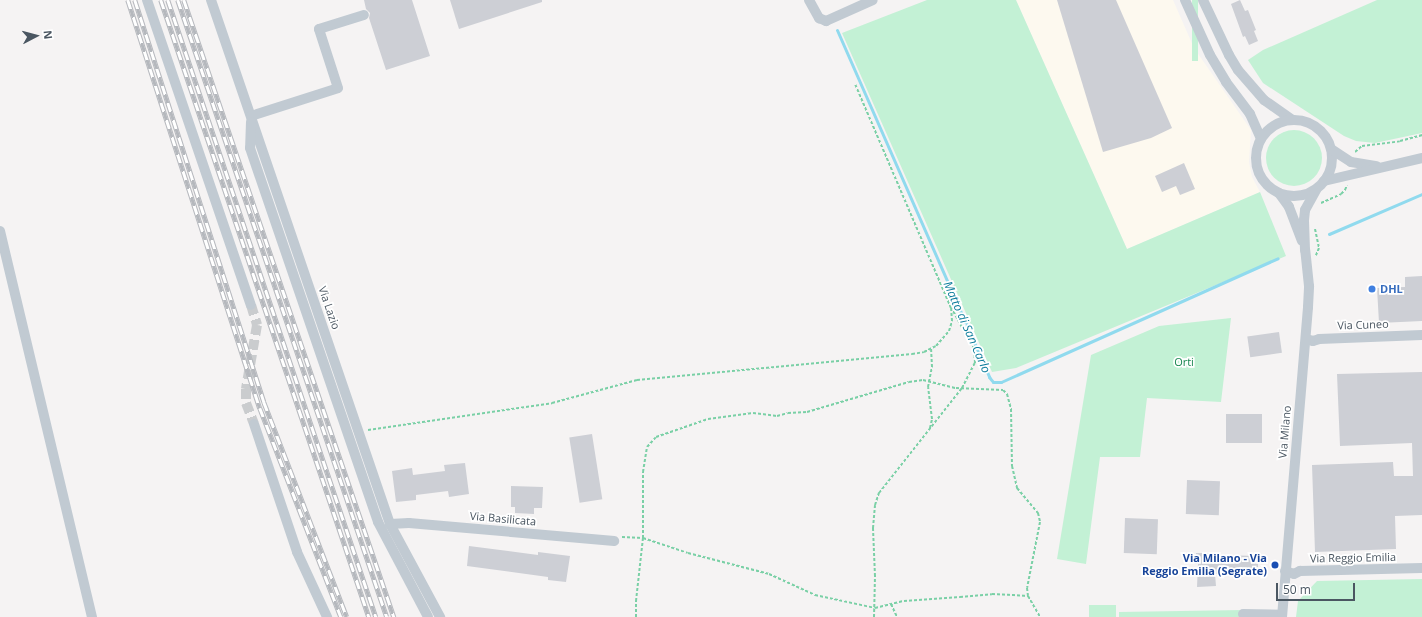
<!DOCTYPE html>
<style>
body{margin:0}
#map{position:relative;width:1422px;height:617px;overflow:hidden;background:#f5f3f3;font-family:"Open Sans",sans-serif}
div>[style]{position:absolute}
.commercial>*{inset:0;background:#fdf9ef}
.green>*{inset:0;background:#c3f1d5;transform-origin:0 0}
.round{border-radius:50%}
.stream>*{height:3px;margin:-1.5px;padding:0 1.5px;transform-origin:1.5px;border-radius:1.5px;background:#90daee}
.building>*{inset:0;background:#cdcfd5;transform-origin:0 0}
.minor-tunnel>*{height:10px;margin-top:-5px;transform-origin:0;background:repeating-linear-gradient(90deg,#caccce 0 10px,transparent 0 15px)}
.path>*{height:2px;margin-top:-1px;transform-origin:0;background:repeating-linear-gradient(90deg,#7ad0a6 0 3px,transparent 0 5px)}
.minor>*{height:10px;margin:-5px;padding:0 5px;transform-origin:5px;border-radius:5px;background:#c1cad2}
.minor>.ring{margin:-5px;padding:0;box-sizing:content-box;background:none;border:10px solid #c1cad2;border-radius:50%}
.rail>*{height:4.5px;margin-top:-2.25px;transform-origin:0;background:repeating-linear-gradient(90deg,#fff 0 9px,#b5b8bd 0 18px);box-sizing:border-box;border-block:1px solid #b5b8bd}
.dots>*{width:11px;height:11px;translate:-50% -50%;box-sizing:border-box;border:2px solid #fff;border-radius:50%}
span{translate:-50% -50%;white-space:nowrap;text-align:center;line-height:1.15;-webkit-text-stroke:3.5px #fff;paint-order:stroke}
.shop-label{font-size:11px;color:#366cbe;font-weight:700}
.left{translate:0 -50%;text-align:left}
.street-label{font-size:11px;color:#4a5661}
.park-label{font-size:11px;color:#17864f}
.transit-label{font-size:11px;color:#164399;font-weight:700}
.right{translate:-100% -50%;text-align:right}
.water-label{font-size:12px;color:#0c7c9b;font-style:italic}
.north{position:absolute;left:16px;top:16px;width:40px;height:40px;-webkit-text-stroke:3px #fff;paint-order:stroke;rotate:84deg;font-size:11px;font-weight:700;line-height:16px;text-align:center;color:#4a5661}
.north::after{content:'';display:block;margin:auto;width:14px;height:18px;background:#4a5661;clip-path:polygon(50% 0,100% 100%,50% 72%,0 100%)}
.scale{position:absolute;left:1276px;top:583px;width:79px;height:18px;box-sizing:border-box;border:2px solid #4a5661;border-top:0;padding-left:5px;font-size:12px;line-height:14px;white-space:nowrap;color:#4a5661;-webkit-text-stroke:3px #fff;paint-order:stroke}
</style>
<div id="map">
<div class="commercial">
<div style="clip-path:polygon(1016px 0,1173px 0,1194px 48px,1251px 130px,1249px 162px,1252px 177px,1260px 192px,1127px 249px)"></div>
</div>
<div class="green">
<div style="clip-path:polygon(927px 0,1016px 0,1127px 249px,1260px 192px,1286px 256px,1016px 368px,992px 372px,842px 33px)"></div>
<div style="left:1192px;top:0;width:6px;height:61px"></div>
<div style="clip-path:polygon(1377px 0,1422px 0,1422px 133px,1375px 143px,1356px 141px,1344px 136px,1263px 83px,1248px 60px,1263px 50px)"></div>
<div class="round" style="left:1266px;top:130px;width:56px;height:56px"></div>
<div style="clip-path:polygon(1231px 318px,1221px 402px,1147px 398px,1140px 457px,1100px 457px,1086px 564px,1057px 559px,1091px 355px,1159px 326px)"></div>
<div style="clip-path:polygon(1422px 579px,1422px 617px,1296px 617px,1298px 601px,1317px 581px)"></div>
<div style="left:1089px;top:605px;width:27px;height:12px"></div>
<div style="clip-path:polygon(1243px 610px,1243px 617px,1119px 617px,1119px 612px)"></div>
</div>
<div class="stream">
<div style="left:837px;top:30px;width:379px;rotate:66.3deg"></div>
<div style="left:989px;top:377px;width:6px;rotate:51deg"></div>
<div style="left:993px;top:382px;width:8px"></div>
<div style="left:1001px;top:382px;width:303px;rotate:-24.1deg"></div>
<div style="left:1329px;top:234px;width:101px;rotate:-23.3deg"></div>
</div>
<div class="building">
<div style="clip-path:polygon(364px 0,412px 0,430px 56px,386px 70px,369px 18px,370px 13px,366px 9px)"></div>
<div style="clip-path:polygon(450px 0,542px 0,542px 2px,459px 29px)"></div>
<div style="clip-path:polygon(1057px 0,1116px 0,1172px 128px,1151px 138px,1103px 152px)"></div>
<div style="clip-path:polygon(1240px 0,1245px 11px,1248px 10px,1256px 30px,1254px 31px,1258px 41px,1249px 45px,1245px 36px,1243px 37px,1231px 4px)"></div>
<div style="clip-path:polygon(1184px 163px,1195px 189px,1180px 195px,1176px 186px,1162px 192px,1155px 176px)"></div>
<div style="clip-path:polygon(1422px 276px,1422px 321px,1379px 323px,1377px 288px,1405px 287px,1405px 277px)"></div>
<div style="left:1279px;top:332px;width:21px;height:32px;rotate:82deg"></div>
<div style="clip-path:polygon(1422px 372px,1422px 515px,1395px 516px,1396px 549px,1315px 552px,1312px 465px,1393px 462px,1394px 476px,1413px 476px,1412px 443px,1340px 446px,1337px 374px)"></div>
<div style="left:1226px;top:414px;width:36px;height:29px"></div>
<div style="left:592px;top:434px;width:66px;height:23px;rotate:81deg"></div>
<div style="clip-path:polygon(465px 463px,469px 494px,449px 497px,448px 491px,416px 495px,416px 500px,396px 502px,392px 471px,412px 468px,413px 475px,445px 471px,444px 465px)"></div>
<div style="left:1187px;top:480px;width:33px;height:34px;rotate:2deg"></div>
<div style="clip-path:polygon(511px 486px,543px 487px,542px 508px,534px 508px,534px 514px,515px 513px,515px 507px,511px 507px)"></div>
<div style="left:1125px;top:518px;width:33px;height:35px;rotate:2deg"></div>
<div style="clip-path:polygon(469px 546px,538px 555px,538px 552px,570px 556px,566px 582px,548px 580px,548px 577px,467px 566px)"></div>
<div style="clip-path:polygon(1196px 553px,1217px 553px,1217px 555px,1258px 556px,1258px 574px,1215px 574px,1216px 586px,1197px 587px,1198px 564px,1195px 564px)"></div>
</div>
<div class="minor-tunnel">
<div style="left:251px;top:305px;width:21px;rotate:73deg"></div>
<div style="left:257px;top:325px;width:65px;rotate:99.8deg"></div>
<div style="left:246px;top:389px;width:14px;rotate:90deg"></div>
<div style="left:246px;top:403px;width:22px;rotate:69deg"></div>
</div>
<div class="path">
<div style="left:1355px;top:152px;width:9px;rotate:-41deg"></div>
<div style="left:1362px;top:146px;width:38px;rotate:-7deg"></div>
<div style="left:1400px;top:141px;width:23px;rotate:-15deg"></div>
<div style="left:1321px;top:203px;width:22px;rotate:-24deg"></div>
<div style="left:1341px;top:194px;width:6px;rotate:-45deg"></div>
<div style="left:1345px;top:190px;width:5px;rotate:-68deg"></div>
<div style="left:1315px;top:229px;width:19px;rotate:78deg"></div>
<div style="left:1319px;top:248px;width:8px;rotate:113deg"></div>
<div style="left:930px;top:428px;width:9px;rotate:-77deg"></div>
<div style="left:932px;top:419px;width:32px;rotate:-97deg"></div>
<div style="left:928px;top:387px;width:20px;rotate:-79deg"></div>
<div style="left:932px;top:367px;width:18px;rotate:-93deg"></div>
<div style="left:368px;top:430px;width:186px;rotate:-8.3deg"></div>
<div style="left:552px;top:403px;width:88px;rotate:-15.1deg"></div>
<div style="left:637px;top:380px;width:276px;rotate:-5.4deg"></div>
<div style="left:912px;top:354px;width:12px;rotate:-9deg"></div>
<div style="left:924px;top:352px;width:13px;rotate:-27deg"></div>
<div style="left:936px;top:346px;width:20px;rotate:-49deg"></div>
<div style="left:949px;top:331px;width:10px;rotate:-73deg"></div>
<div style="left:952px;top:321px;width:13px;rotate:-94deg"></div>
<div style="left:951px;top:308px;width:244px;rotate:-113.2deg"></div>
<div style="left:622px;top:537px;width:21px;rotate:3deg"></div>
<div style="left:643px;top:538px;width:47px;rotate:18.4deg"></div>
<div style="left:688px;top:553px;width:84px;rotate:14.5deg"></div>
<div style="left:769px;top:574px;width:51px;rotate:24.5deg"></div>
<div style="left:815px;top:595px;width:61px;rotate:12.2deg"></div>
<div style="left:875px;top:608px;width:30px;rotate:-14deg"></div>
<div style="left:904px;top:601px;width:56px;rotate:-4.1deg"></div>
<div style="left:960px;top:597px;width:32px;rotate:-5deg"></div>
<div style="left:992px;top:594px;width:36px;rotate:3deg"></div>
<div style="left:891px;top:604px;width:14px;rotate:65deg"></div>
<div style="left:636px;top:617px;width:16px;rotate:-90deg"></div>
<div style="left:636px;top:601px;width:63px;rotate:-83.7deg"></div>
<div style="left:643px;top:538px;width:66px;rotate:-90deg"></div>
<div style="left:643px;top:472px;width:25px;rotate:-81deg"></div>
<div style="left:647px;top:447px;width:13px;rotate:-48deg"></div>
<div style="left:656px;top:437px;width:55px;rotate:-19.1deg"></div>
<div style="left:708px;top:419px;width:45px;rotate:-7.6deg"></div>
<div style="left:753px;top:413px;width:24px;rotate:7deg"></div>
<div style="left:777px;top:416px;width:11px;rotate:-15deg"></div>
<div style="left:788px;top:413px;width:19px;rotate:-3deg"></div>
<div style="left:807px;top:412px;width:106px;rotate:-16.4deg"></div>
<div style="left:909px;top:382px;width:14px;rotate:-8deg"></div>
<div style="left:923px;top:380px;width:34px;rotate:14deg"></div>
<div style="left:956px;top:388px;width:47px;rotate:2.4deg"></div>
<div style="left:1003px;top:390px;width:6px;rotate:45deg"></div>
<div style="left:1007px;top:394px;width:16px;rotate:75deg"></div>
<div style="left:1011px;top:409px;width:57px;rotate:89deg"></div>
<div style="left:1012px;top:466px;width:23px;rotate:77deg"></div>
<div style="left:1017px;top:488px;width:33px;rotate:50deg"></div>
<div style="left:1038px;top:513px;width:9px;rotate:77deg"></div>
<div style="left:1040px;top:522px;width:67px;rotate:101.1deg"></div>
<div style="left:1027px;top:588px;width:8px;rotate:83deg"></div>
<div style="left:1028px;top:596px;width:24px;rotate:60deg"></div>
<div style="left:874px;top:617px;width:41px;rotate:-88.6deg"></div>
<div style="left:875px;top:576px;width:48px;rotate:-92.4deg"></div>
<div style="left:873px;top:528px;width:23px;rotate:-85deg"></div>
<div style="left:875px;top:505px;width:13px;rotate:-72deg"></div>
<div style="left:879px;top:493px;width:134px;rotate:-51.7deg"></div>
<div style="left:962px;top:388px;width:28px;rotate:-63deg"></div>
<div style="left:975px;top:363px;width:14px;rotate:-94deg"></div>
<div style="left:974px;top:349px;width:46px;rotate:-118.8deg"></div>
</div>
<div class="minor">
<div style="left:147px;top:0;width:322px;rotate:71.2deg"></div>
<div style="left:211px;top:0;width:554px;rotate:71.14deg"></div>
<div style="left:390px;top:524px;width:106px;rotate:61.7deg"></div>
<div style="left:809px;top:0;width:21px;rotate:61deg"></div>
<div style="left:819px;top:18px;width:8px;rotate:23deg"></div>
<div style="left:826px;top:21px;width:51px;rotate:-24.1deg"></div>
<div style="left:1185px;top:0;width:60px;rotate:65.6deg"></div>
<div style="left:1210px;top:55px;width:31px;rotate:59deg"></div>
<div style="left:1226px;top:82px;width:40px;rotate:53deg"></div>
<div style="left:1250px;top:114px;width:27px;rotate:66deg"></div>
<div style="left:1203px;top:0;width:61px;rotate:64.7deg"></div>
<div style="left:1229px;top:55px;width:17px;rotate:59deg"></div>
<div style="left:1238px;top:70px;width:40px;rotate:49deg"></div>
<div style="left:1264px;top:100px;width:35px;rotate:35deg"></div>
<div style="left:251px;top:116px;width:91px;rotate:-17.8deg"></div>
<div style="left:338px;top:88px;width:62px;rotate:-107.9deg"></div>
<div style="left:319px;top:29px;width:47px;rotate:-17.3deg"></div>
<div class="ring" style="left:1256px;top:120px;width:66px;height:66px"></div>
<div style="left:251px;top:122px;width:26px;rotate:92deg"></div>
<div style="left:250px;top:148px;width:395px;rotate:71.1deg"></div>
<div style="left:378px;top:522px;width:107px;rotate:62.2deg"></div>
<div style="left:1331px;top:149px;width:24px;rotate:33deg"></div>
<div style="left:1351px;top:162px;width:26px;rotate:9deg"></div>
<div style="left:1324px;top:181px;width:101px;rotate:-13.2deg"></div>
<div style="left:1279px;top:193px;width:17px;rotate:54deg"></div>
<div style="left:1289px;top:207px;width:36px;rotate:69deg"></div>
<div style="left:0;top:231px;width:397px;rotate:76.6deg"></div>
<div style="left:1306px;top:339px;width:7px;rotate:16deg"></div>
<div style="left:1313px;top:341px;width:6px;rotate:-18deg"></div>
<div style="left:1319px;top:339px;width:103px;rotate:-2.2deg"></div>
<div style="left:254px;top:424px;width:135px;rotate:71.4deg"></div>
<div style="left:297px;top:552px;width:72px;rotate:65.2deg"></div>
<div style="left:390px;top:524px;width:19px;rotate:-3deg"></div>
<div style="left:409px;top:523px;width:206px;rotate:5deg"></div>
<div style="left:1285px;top:571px;width:9px;rotate:18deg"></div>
<div style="left:1294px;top:574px;width:7px;rotate:-27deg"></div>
<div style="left:1300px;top:571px;width:122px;rotate:-1.4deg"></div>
<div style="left:1243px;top:614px;width:39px;rotate:1deg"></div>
<div style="left:1282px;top:617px;width:311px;rotate:-85.2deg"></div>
<div style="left:1308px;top:307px;width:21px;rotate:-87deg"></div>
<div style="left:1309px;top:286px;width:36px;rotate:-96deg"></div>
<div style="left:1305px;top:250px;width:30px;rotate:-92deg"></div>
<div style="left:1304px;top:220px;width:10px;rotate:-84deg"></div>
<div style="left:1305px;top:210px;width:23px;rotate:-61deg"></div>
</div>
<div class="rail">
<div style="left:128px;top:0;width:429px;rotate:72.1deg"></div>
<div style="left:260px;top:408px;width:224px;rotate:68.8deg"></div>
<div style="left:135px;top:0;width:422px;rotate:72.2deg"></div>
<div style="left:264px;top:402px;width:230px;rotate:68.9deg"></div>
<div style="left:161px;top:0;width:651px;rotate:71.37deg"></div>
<div style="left:168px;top:0;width:651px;rotate:71.37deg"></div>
<div style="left:178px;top:0;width:651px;rotate:71.29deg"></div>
<div style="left:184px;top:0;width:652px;rotate:71.2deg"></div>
</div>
<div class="dots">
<div style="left:1372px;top:289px;background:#3f7fe0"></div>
<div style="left:1275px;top:565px;background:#1a4fb4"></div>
</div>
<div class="shop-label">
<span class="left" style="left:1380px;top:289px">DHL</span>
</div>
<div class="street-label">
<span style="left:329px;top:308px;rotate:71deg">Via Lazio</span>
<span style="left:1363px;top:325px;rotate:-2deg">Via Cuneo</span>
<span style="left:1285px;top:432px;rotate:-85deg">Via Milano</span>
<span style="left:503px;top:519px;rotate:5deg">Via Basilicata</span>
<span style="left:1353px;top:558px;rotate:-1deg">Via Reggio Emilia</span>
</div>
<div class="park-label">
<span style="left:1184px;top:362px">Orti</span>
</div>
<div class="transit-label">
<span class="right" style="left:1267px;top:565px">Via Milano - Via<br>Reggio Emilia (Segrate)</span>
</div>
<div class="water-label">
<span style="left:967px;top:327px;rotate:66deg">Matto di San Carlo</span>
</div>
<div class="north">N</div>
<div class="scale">50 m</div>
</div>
